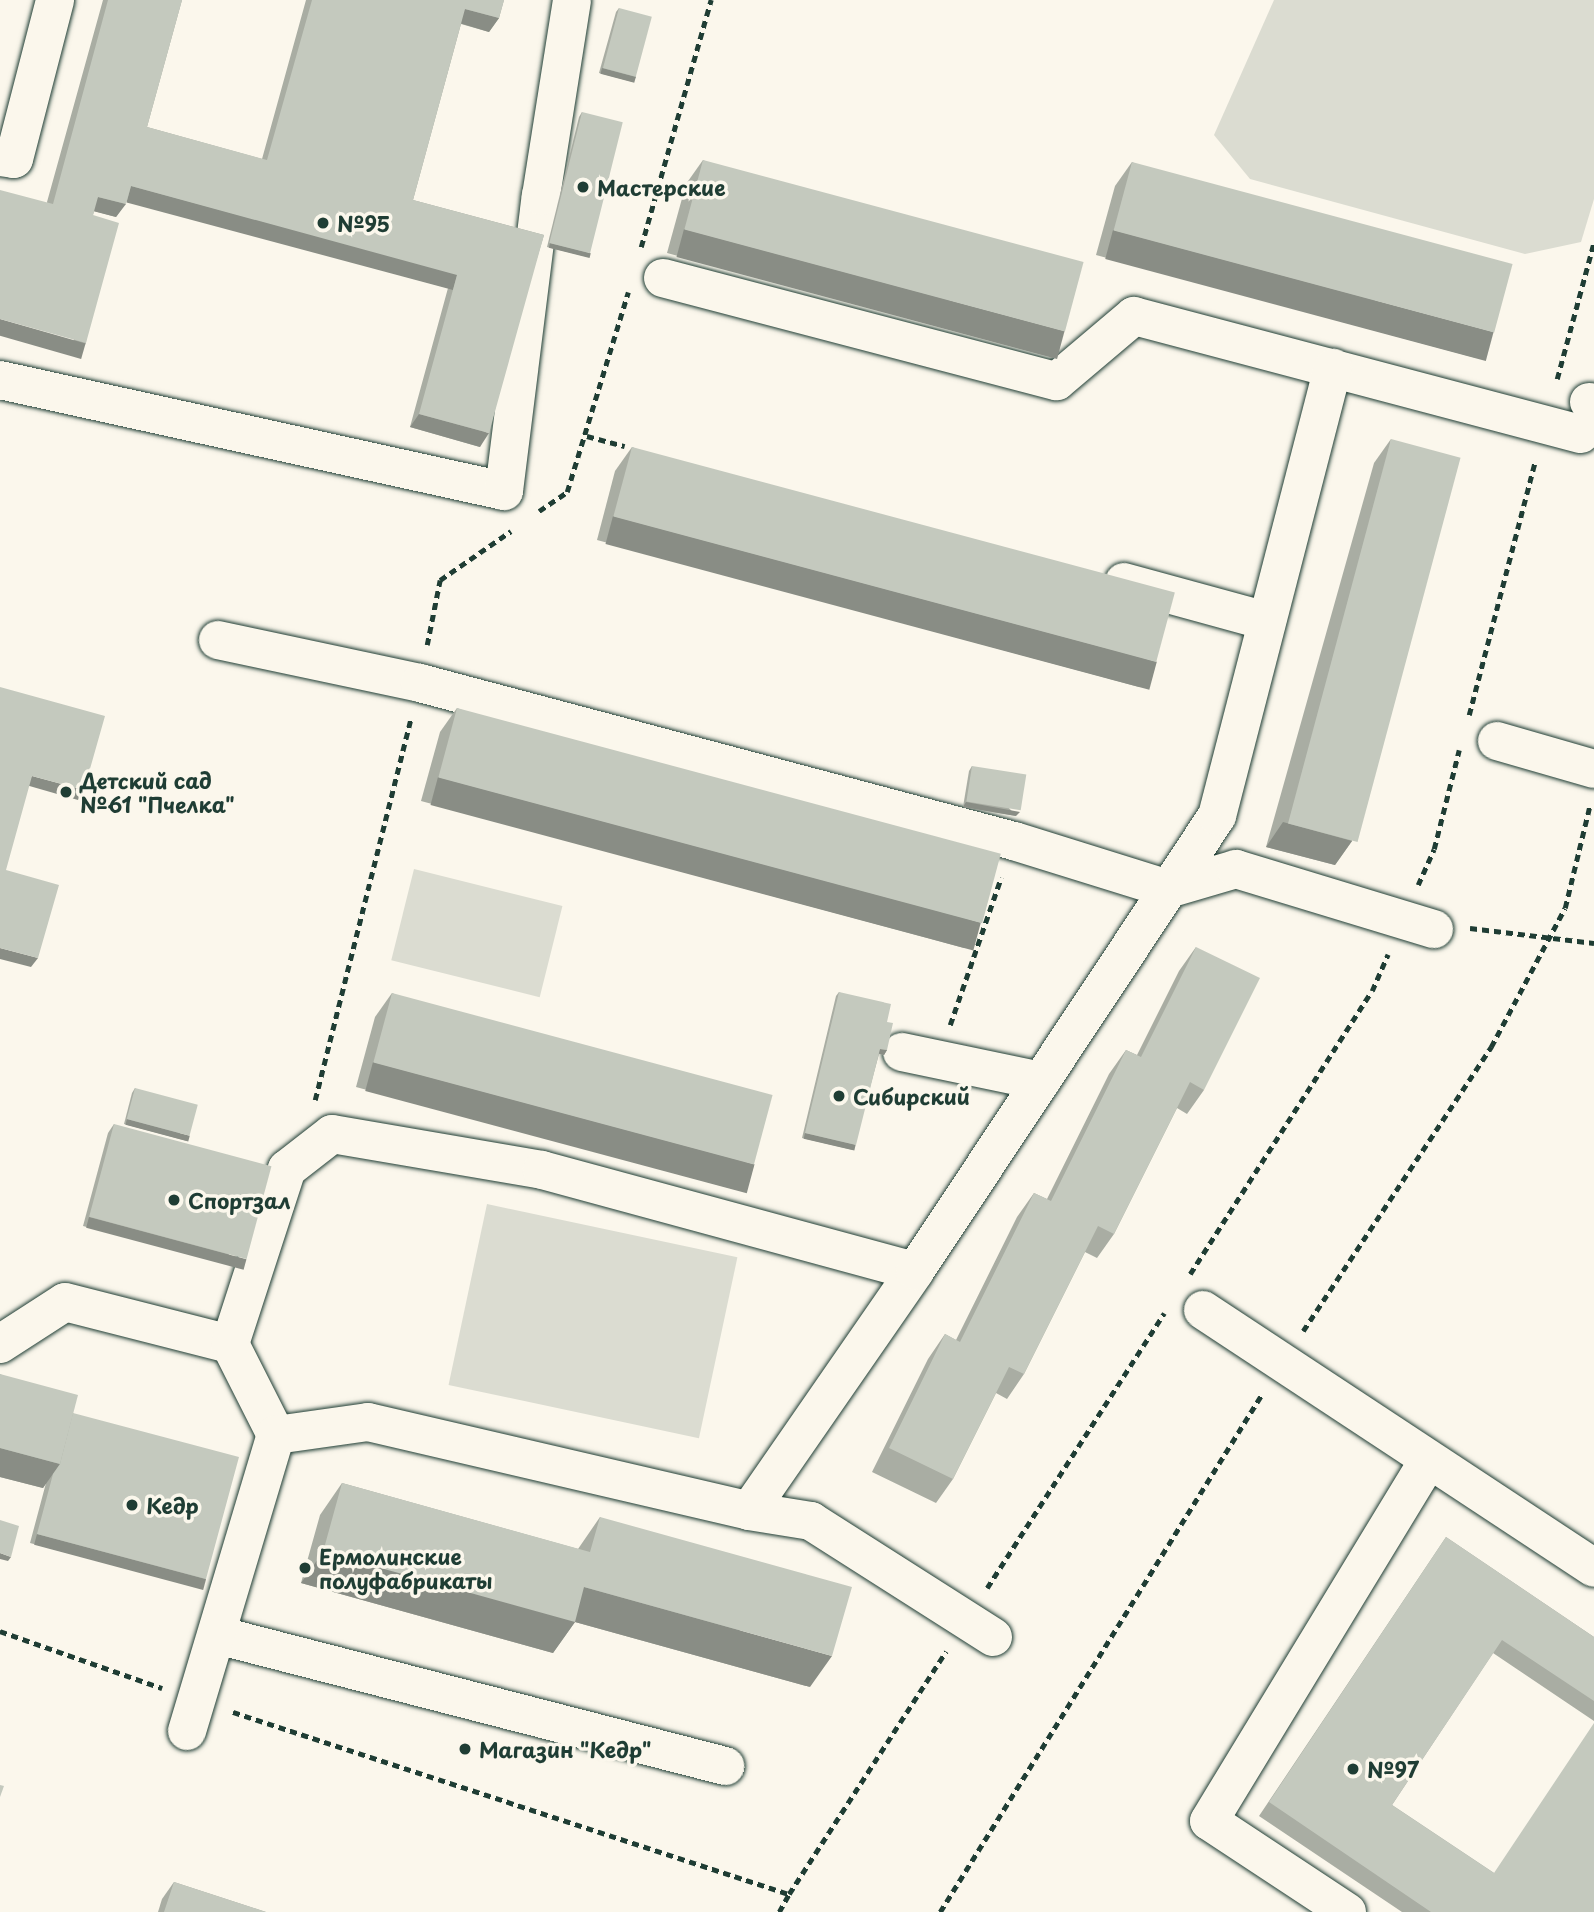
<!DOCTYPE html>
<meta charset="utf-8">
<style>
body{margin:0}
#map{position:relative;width:1594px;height:1912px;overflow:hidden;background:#fbf7ec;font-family:"Playpen Sans",sans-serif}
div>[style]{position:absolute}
.green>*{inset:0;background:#dbdcd1;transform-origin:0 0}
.path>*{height:4.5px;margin-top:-2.25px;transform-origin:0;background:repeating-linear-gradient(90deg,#1f3d34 0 7px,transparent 0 12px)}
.roads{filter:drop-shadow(0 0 2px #1f3d34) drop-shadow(0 0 2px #1f3d34)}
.minor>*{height:38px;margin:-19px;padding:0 19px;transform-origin:19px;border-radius:19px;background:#fbf7ec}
.wall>*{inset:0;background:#a9ada3}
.shaded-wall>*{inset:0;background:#898d85;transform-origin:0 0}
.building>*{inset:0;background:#c4c9be;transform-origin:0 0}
.dots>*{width:19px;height:19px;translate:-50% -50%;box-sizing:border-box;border:4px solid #fbf7ec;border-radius:50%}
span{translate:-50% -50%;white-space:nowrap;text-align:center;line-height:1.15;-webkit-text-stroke:7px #fbf7ec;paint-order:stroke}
.poi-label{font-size:21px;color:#1f3d34;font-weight:700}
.left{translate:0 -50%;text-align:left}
</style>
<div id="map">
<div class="green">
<div style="clip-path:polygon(1274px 0,1594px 0,1594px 199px,1581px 242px,1525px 254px,1250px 179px,1214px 135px)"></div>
<div style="left:414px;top:869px;width:153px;height:94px;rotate:14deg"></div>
<div style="left:487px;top:1204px;width:256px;height:185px;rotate:12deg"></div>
</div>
<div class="path">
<div style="left:641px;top:247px;width:257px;rotate:-74.2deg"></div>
<div style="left:1557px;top:379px;width:142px;rotate:-74.9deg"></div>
<div style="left:587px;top:436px;width:39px;rotate:15deg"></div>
<div style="left:539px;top:511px;width:34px;rotate:-34deg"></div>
<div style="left:567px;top:492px;width:209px;rotate:-73deg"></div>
<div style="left:427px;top:645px;width:66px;rotate:-78.7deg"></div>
<div style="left:440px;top:580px;width:86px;rotate:-34.6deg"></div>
<div style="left:1469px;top:715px;width:261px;rotate:-75.4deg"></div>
<div style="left:1418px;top:885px;width:39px;rotate:-66deg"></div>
<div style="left:1434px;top:849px;width:102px;rotate:-75.8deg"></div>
<div style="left:1470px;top:928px;width:125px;rotate:6.9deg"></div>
<div style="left:950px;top:1025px;width:156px;rotate:-70.9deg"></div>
<div style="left:315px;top:1100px;width:394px;rotate:-75.9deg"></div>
<div style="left:1190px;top:1274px;width:336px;rotate:-57.3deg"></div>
<div style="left:1372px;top:991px;width:40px;rotate:-66.6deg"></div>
<div style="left:1303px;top:1331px;width:341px;rotate:-56.5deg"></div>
<div style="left:1491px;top:1047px;width:157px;rotate:-62deg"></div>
<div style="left:1565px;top:908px;width:106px;rotate:-76.4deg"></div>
<div style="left:987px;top:1588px;width:327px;rotate:-57.2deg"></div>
<div style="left:0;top:1631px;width:172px;rotate:19.4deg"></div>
<div style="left:233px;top:1712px;width:585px;rotate:18.13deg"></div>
<div style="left:789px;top:1894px;width:289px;rotate:-57.1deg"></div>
<div style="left:779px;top:1912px;width:21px;rotate:-61deg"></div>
<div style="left:940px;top:1912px;width:610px;rotate:-58.13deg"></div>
</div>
<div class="roads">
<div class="minor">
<div style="left:0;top:157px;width:14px;rotate:8deg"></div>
<div style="left:14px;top:159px;width:164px;rotate:-75.5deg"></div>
<div style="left:663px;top:278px;width:407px;rotate:14.7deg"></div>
<div style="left:1057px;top:381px;width:101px;rotate:-40.2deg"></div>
<div style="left:1134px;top:316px;width:462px;rotate:14.8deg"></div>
<div style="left:0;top:380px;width:516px;rotate:12.42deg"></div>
<div style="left:504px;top:491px;width:297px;rotate:-82.9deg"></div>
<div style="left:541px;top:196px;width:198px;rotate:-81deg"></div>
<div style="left:1589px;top:402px;width:5px;rotate:11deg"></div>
<div style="left:1124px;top:582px;width:148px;rotate:15.3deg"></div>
<div style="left:218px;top:640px;width:207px;rotate:12deg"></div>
<div style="left:420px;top:683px;width:615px;rotate:14.9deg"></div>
<div style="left:1014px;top:841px;width:161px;rotate:17.3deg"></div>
<div style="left:1168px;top:889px;width:71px;rotate:-16.4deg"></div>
<div style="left:1236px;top:869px;width:207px;rotate:16.9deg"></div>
<div style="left:1497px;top:741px;width:101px;rotate:16.1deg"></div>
<div style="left:902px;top:1052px;width:142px;rotate:11.8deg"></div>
<div style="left:1203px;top:1310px;width:468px;rotate:33.4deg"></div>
<div style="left:0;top:1344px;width:77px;rotate:-32.9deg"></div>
<div style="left:65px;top:1302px;width:170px;rotate:14.3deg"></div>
<div style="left:276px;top:1435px;width:102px;rotate:-116.8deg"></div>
<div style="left:230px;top:1344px;width:184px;rotate:-72deg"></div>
<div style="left:287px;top:1169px;width:57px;rotate:-37.9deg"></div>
<div style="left:332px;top:1134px;width:213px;rotate:9.7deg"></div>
<div style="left:542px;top:1170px;width:386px;rotate:15.2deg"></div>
<div style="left:217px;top:1635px;width:525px;rotate:14.46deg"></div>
<div style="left:993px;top:1637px;width:216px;rotate:-147.5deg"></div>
<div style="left:811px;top:1521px;width:63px;rotate:-170.8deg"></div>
<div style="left:749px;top:1511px;width:292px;rotate:-55.3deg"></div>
<div style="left:915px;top:1271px;width:546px;rotate:-56.43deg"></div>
<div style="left:1217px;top:816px;width:463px;rotate:-75.5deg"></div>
<div style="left:187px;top:1731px;width:309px;rotate:-73.3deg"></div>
<div style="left:276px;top:1435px;width:93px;rotate:-8deg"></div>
<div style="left:368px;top:1422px;width:391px;rotate:13.1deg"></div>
<div style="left:1347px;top:1912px;width:165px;rotate:-146.6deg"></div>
<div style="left:1209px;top:1821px;width:421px;rotate:-58.7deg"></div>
</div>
</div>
<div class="wall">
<div style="clip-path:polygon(103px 0,182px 0,147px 127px,262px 159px,306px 0,504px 0,499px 18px,489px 32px,461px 24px,413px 200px,544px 235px,480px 447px,410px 427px,448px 288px,127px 201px,116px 217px,94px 211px,93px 215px,86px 343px,77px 356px,47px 202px)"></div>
<div style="clip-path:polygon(619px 8px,636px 77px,633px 82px,599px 73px,616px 12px)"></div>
<div style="clip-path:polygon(582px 112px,588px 257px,547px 247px,579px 117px)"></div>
<div style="clip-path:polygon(703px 160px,1047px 356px,667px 253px,686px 184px)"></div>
<div style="clip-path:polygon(1132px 162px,1476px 358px,1096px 255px,1115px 186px)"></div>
<div style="clip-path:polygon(1391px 439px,1352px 841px,1335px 865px,1266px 847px,1374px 463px)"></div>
<div style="clip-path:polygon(632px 447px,1156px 663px,1139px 687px,597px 540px,615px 471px)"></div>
<div style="clip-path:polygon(457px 708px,980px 924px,964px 948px,421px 801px,440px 732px)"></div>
<div style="clip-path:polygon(972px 766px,1016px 816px,963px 807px,969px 771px)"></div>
<div style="clip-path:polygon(1196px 947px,1204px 1090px,1187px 1114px,1177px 1108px,1114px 1234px,1097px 1258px,1085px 1252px,1024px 1374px,1007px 1399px,996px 1393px,953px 1479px,936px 1503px,872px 1472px,928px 1359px,945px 1334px,956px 1340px,1017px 1217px,1034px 1193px,1047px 1199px,1109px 1074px,1126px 1050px,1137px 1055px,1179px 971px)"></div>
<div style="clip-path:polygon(839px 992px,887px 1022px,887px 1050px,884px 1055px,879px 1054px,853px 1150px,802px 1138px,836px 996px)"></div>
<div style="clip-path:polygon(392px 993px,754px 1166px,737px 1190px,356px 1087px,375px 1017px)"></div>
<div style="clip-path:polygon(135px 1088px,187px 1141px,124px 1124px,132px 1093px)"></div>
<div style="clip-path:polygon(114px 1124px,241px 1268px,83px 1226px,108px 1133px)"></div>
<div style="clip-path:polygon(0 1374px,73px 1413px,206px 1579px,200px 1588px,30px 1543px,46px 1483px,43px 1488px,0 1477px)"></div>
<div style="clip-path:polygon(342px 1483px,578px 1549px,600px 1517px,810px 1687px,575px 1622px,553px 1653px,301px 1583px,320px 1515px)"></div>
<div style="clip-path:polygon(1446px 1537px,1594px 1637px,1594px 1721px,1493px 1653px,1392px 1805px,1494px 1873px,1594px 1912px,1402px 1912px,1259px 1816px)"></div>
<div style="clip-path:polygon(174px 1882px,266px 1912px,158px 1912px,162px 1899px)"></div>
</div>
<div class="shaded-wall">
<div style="clip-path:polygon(465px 9px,499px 18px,489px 32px,456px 22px)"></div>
<div style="left:602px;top:68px;width:35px;height:6px;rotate:15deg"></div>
<div style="left:131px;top:186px;width:338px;height:17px;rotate:15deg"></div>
<div style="clip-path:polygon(98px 197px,126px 204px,116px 217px,89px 210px)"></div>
<div style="left:684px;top:229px;width:394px;height:29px;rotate:15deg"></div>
<div style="left:1113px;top:230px;width:394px;height:30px;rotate:15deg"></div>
<div style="left:550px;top:243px;width:42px;height:5px;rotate:14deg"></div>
<div style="left:0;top:319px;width:89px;height:16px;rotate:16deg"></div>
<div style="clip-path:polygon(419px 414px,489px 433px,480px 447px,410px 427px)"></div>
<div style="left:613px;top:516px;width:563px;height:29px;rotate:15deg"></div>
<div style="clip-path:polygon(32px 776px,84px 790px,78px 800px,26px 785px)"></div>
<div style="left:438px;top:777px;width:562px;height:29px;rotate:15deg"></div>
<div style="clip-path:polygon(966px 802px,1020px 812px,1016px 816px,963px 807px)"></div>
<div style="clip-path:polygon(1283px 822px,1352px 841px,1335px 865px,1266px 847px)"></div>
<div style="clip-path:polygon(0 948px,38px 958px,31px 967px,0 959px)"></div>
<div style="clip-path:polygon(880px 1049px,887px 1050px,884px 1055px,877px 1053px)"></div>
<div style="left:373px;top:1062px;width:395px;height:30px;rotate:15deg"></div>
<div style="left:127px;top:1119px;width:65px;height:6px;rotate:15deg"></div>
<div style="left:805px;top:1133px;width:52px;height:6px;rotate:13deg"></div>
<div style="left:89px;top:1217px;width:163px;height:11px;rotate:15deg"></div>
<div style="clip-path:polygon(0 1448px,60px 1464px,43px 1488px,0 1477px)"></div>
<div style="left:37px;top:1534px;width:175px;height:11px;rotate:15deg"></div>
<div style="clip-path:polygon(323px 1552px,584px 1587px,832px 1656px,810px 1687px,575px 1622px,553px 1653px,301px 1583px)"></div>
<div style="clip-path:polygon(0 1553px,11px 1557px,8px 1561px,0 1559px)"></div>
</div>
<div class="building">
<div style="clip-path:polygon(108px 0,182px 0,147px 127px,267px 160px,312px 0,504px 0,499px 18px,465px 9px,413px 200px,544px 235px,489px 433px,419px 414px,457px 275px,131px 186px,126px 204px,98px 197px,93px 215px,119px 223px,86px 343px,0 319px,0 190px,53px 204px)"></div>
<div style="left:619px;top:8px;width:34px;height:62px;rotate:15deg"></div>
<div style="left:582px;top:112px;width:42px;height:135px;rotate:14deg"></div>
<div style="left:703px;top:160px;width:394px;height:72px;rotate:15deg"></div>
<div style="left:1132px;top:162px;width:394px;height:71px;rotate:15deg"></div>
<div style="left:1391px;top:439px;width:72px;height:398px;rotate:15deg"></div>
<div style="left:632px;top:447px;width:562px;height:72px;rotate:15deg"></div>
<div style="clip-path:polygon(0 687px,105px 716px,84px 790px,32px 776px,6px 870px,59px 885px,38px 958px,0 948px)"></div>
<div style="left:457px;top:708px;width:563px;height:72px;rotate:15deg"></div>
<div style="left:972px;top:766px;width:55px;height:36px;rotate:9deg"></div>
<div style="clip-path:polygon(1196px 947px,1260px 978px,1204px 1090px,1190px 1082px,1114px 1234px,1098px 1226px,1024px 1374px,1009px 1367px,953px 1479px,889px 1448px,945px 1334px,960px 1342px,1034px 1193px,1051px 1201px,1126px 1050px,1141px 1057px)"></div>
<div style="clip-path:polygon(839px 992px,891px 1004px,887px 1022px,893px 1023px,887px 1050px,880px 1049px,856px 1145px,805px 1133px)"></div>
<div style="left:392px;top:993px;width:394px;height:72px;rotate:15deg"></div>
<div style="left:135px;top:1088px;width:65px;height:32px;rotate:15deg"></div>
<div style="left:114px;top:1124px;width:163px;height:96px;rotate:15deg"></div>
<div style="clip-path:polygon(0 1374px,78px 1395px,60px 1464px,0 1448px)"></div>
<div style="clip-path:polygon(73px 1413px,239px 1457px,206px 1579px,37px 1534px,53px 1474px,60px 1464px)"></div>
<div style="clip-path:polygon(342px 1483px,590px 1552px,600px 1517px,852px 1587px,832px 1656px,584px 1587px,575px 1622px,323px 1552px)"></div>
<div style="clip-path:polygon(0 1520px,19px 1526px,11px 1557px,0 1553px)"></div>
<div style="clip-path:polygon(1446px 1537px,1594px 1637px,1594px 1701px,1502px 1640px,1392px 1805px,1494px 1873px,1594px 1723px,1594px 1912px,1431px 1912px,1269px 1802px)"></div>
<div style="clip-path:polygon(0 1785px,4px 1786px,0 1797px)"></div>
<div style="clip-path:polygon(174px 1882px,266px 1912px,164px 1912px)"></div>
</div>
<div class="dots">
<div style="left:583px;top:187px;background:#1f3d34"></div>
<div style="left:323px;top:223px;background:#1f3d34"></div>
<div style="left:66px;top:792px;background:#1f3d34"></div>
<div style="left:839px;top:1096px;background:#1f3d34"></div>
<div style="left:174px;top:1200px;background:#1f3d34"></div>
<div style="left:132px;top:1505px;background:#1f3d34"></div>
<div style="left:305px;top:1568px;background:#1f3d34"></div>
<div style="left:465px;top:1749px;background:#1f3d34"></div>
<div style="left:1353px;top:1769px;background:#1f3d34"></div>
</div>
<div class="poi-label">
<span class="left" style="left:597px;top:187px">Мастерские</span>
<span class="left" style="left:337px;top:223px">№95</span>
<span class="left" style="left:80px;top:792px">Детский сад<br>№61 "Пчелка"</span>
<span class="left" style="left:853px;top:1096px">Сибирский</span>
<span class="left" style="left:188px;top:1200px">Спортзал</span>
<span class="left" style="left:146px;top:1505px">Кедр</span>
<span class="left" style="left:319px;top:1568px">Ермолинские<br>полуфабрикаты</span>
<span class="left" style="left:479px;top:1749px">Магазин "Кедр"</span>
<span class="left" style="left:1367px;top:1769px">№97</span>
</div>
</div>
